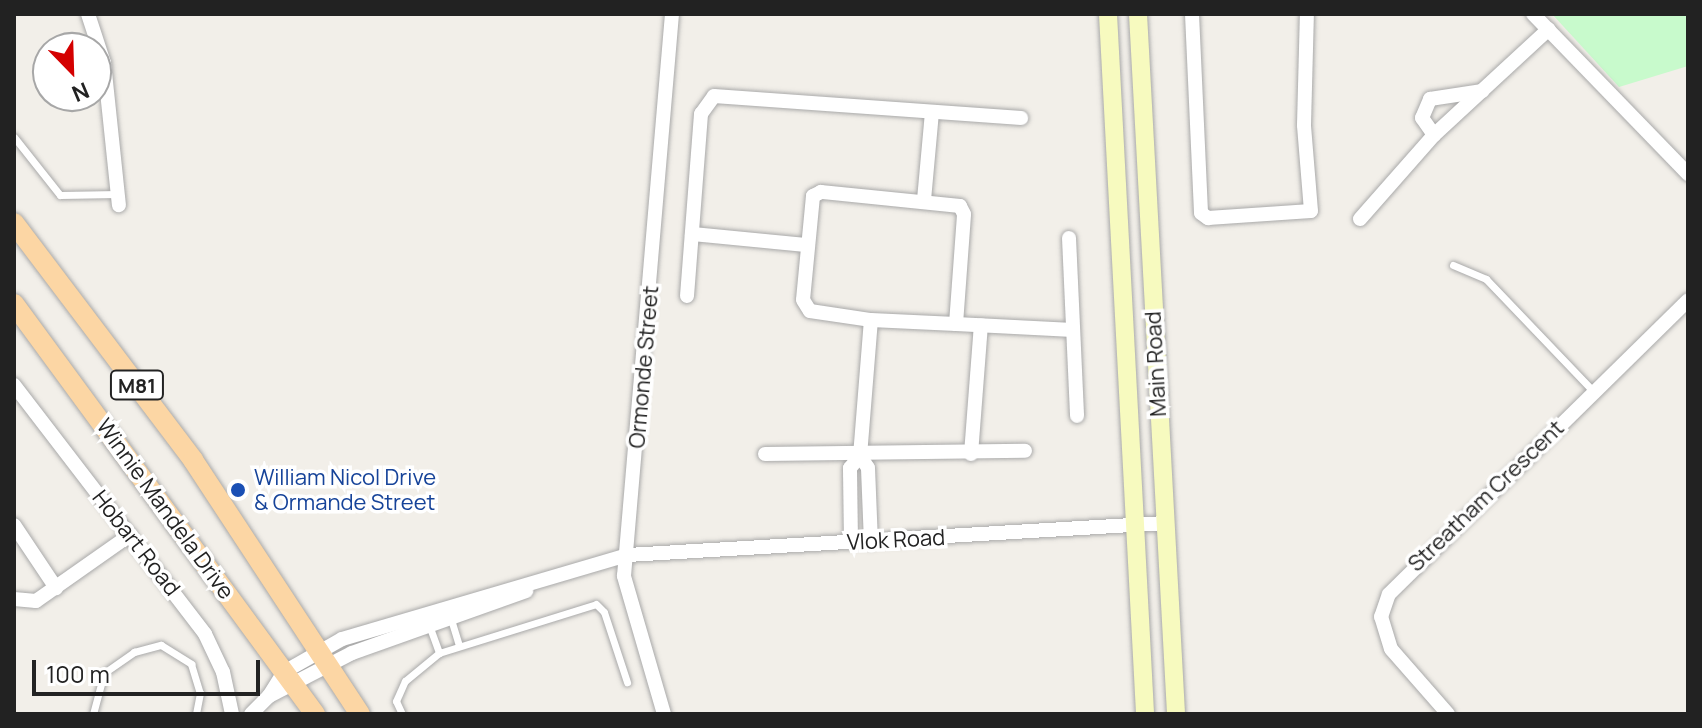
<!DOCTYPE html>
<style>
body{margin:0}
#map{position:relative;width:1702px;height:728px;overflow:hidden;background:#f2efe9;font-family:Manrope,sans-serif}
div>[style]{position:absolute}
.park>*{inset:0;background:#c8facc}
.roads{filter:drop-shadow(0 0 2px #a9a9a9) drop-shadow(0 0 2px #a9a9a9)}
.service>*{height:7px;margin:-3.5px;padding:0 3.5px;transform-origin:3.5px;border-radius:3.5px;background:#fff}
.minor>*{height:14px;margin:-7px;padding:0 7px;transform-origin:7px;border-radius:7px;background:#fff}
.secondary>*{height:18px;margin:-9px;padding:0 9px;transform-origin:9px;border-radius:9px;background:#f7fabf}
.primary>*{height:20px;margin:-10px;padding:0 10px;transform-origin:10px;border-radius:10px;background:#fcd6a4}
.dots>*{width:22px;height:22px;translate:-50% -50%;box-sizing:border-box;border:4px solid #fff;border-radius:50%}
span{translate:-50% -50%;white-space:nowrap;text-align:center;line-height:1.15;-webkit-text-stroke:7px #fff;paint-order:stroke}
.shield-label span{padding:2px 6px;background:#fff;border:2px solid;border-radius:6px;-webkit-text-stroke-width:0}
.shield-label{font-size:20px;color:#222;font-weight:700}
.street-label{font-size:22px;color:#222}
.transit-label{font-size:22px;color:#164399}
.left{translate:0 -50%;text-align:left}
.frame{position:absolute;inset:0;border:16px solid #222;pointer-events:none}
.north{position:absolute;left:32px;top:32px;width:80px;height:80px;box-sizing:border-box;background:#fff;border:2px solid #a7a7a7;border-radius:50%;rotate:157deg;font-size:22px;font-weight:700;line-height:32px;text-align:center;color:#222}
.north::after{content:'';display:block;margin:auto;width:28px;height:36px;background:#d40000;clip-path:polygon(50% 0,100% 100%,50% 72%,0 100%)}
.scale{position:absolute;left:32px;top:660px;width:228px;height:36px;box-sizing:border-box;border:4px solid #222;border-top:0;padding-left:10px;font-size:24px;line-height:28px;white-space:nowrap;color:#222;-webkit-text-stroke:6px #fff;paint-order:stroke}
</style>
<div id="map">
<div class="park">
<div style="clip-path:polygon(1552px 14px,1688px 14px,1688px 66px,1619px 87px)"></div>
</div>
<div class="roads">
<div class="service">
<div style="left:14px;top:137px;width:74px;rotate:51.6deg"></div>
<div style="left:60px;top:195px;width:58px;rotate:-1deg"></div>
<div style="left:1453px;top:265px;width:36px;rotate:23deg"></div>
<div style="left:1486px;top:279px;width:156px;rotate:46.3deg"></div>
<div style="left:450px;top:616px;width:30px;rotate:73deg"></div>
<div style="left:429px;top:625px;width:30px;rotate:70deg"></div>
<div style="left:93px;top:714px;width:42px;rotate:-75deg"></div>
<div style="left:104px;top:673px;width:37px;rotate:-35deg"></div>
<div style="left:134px;top:652px;width:28px;rotate:-15deg"></div>
<div style="left:161px;top:645px;width:36px;rotate:32deg"></div>
<div style="left:191px;top:664px;width:30px;rotate:73deg"></div>
<div style="left:200px;top:693px;width:21px;rotate:101deg"></div>
<div style="left:402px;top:714px;width:14px;rotate:-115deg"></div>
<div style="left:396px;top:701px;width:22px;rotate:-66deg"></div>
<div style="left:405px;top:681px;width:44px;rotate:-39.5deg"></div>
<div style="left:439px;top:653px;width:164px;rotate:-17.3deg"></div>
<div style="left:596px;top:604px;width:11px;rotate:45deg"></div>
<div style="left:604px;top:612px;width:74px;rotate:71.8deg"></div>
</div>
<div class="minor">
<div style="left:88px;top:14px;width:52px;rotate:71.9deg"></div>
<div style="left:104px;top:63px;width:143px;rotate:84deg"></div>
<div style="left:1192px;top:14px;width:199px;rotate:87.4deg"></div>
<div style="left:1201px;top:213px;width:9px;rotate:36deg"></div>
<div style="left:1208px;top:218px;width:103px;rotate:-3.9deg"></div>
<div style="left:1311px;top:211px;width:86px;rotate:-94.7deg"></div>
<div style="left:1304px;top:125px;width:111px;rotate:-88.5deg"></div>
<div style="left:1533px;top:14px;width:223px;rotate:45.9deg"></div>
<div style="left:1434px;top:135px;width:21px;rotate:-125deg"></div>
<div style="left:1422px;top:118px;width:21px;rotate:-67deg"></div>
<div style="left:1430px;top:99px;width:53px;rotate:-8.7deg"></div>
<div style="left:924px;top:200px;width:88px;rotate:-84.8deg"></div>
<div style="left:1360px;top:219px;width:112px;rotate:-48.6deg"></div>
<div style="left:1434px;top:135px;width:156px;rotate:-42.7deg"></div>
<div style="left:692px;top:234px;width:115px;rotate:5.5deg"></div>
<div style="left:1069px;top:238px;width:178px;rotate:87.4deg"></div>
<div style="left:687px;top:296px;width:183px;rotate:-85.6deg"></div>
<div style="left:701px;top:114px;width:22px;rotate:-54deg"></div>
<div style="left:714px;top:96px;width:308px;rotate:4.1deg"></div>
<div style="left:956px;top:324px;width:110px;rotate:-85.8deg"></div>
<div style="left:964px;top:214px;width:9px;rotate:-117deg"></div>
<div style="left:960px;top:206px;width:140px;rotate:-174.2deg"></div>
<div style="left:821px;top:192px;width:9px;rotate:153deg"></div>
<div style="left:813px;top:196px;width:104px;rotate:95.5deg"></div>
<div style="left:803px;top:300px;width:13px;rotate:58deg"></div>
<div style="left:810px;top:311px;width:62px;rotate:8.4deg"></div>
<div style="left:871px;top:320px;width:85px;rotate:2.7deg"></div>
<div style="left:956px;top:324px;width:117px;rotate:2.9deg"></div>
<div style="left:14px;top:385px;width:314px;rotate:52.5deg"></div>
<div style="left:205px;top:634px;width:42px;rotate:64.7deg"></div>
<div style="left:223px;top:672px;width:43px;rotate:77.9deg"></div>
<div style="left:765px;top:454px;width:260px;rotate:-0.7deg"></div>
<div style="left:971px;top:454px;width:129px;rotate:-85.6deg"></div>
<div style="left:860px;top:456px;width:14px;rotate:56deg"></div>
<div style="left:868px;top:468px;width:74px;rotate:87.7deg"></div>
<div style="left:14px;top:525px;width:76px;rotate:56.3deg"></div>
<div style="left:851px;top:542px;width:74px;rotate:-90.8deg"></div>
<div style="left:850px;top:468px;width:16px;rotate:-50deg"></div>
<div style="left:860px;top:456px;width:136px;rotate:-85.4deg"></div>
<div style="left:14px;top:599px;width:22px;rotate:5deg"></div>
<div style="left:36px;top:601px;width:115px;rotate:-35.1deg"></div>
<div style="left:269px;top:696px;width:28px;rotate:-58deg"></div>
<div style="left:284px;top:672px;width:67px;rotate:-29.6deg"></div>
<div style="left:342px;top:639px;width:298px;rotate:-16.4deg"></div>
<div style="left:628px;top:555px;width:538px;rotate:-3.41deg"></div>
<div style="left:251px;top:714px;width:25px;rotate:-45deg"></div>
<div style="left:269px;top:696px;width:93px;rotate:-27.4deg"></div>
<div style="left:352px;top:653px;width:185px;rotate:-19.6deg"></div>
<div style="left:664px;top:714px;width:144px;rotate:-106.2deg"></div>
<div style="left:624px;top:576px;width:564px;rotate:-85.12deg"></div>
<div style="left:1448px;top:714px;width:86px;rotate:-131.2deg"></div>
<div style="left:1391px;top:649px;width:34px;rotate:-107deg"></div>
<div style="left:1381px;top:617px;width:24px;rotate:-71deg"></div>
<div style="left:1389px;top:594px;width:419px;rotate:-44.5deg"></div>
</div>
<div class="secondary">
<div style="left:1108px;top:14px;width:701px;rotate:86.97deg"></div>
<div style="left:1138px;top:14px;width:701px;rotate:86.89deg"></div>
</div>
<div class="primary">
<div style="left:14px;top:223px;width:297px;rotate:52.9deg"></div>
<div style="left:193px;top:460px;width:304px;rotate:56.7deg"></div>
<div style="left:14px;top:304px;width:509px;rotate:53.72deg"></div>
</div>
</div>
<div class="dots">
<div style="left:238px;top:490px;background:#1a4fb4"></div>
</div>
<div class="shield-label">
<span style="left:137px;top:385px">M81</span>
</div>
<div class="street-label">
<span style="left:1156px;top:364px;rotate:-93deg">Main Road</span>
<span style="left:644px;top:367px;rotate:-85deg">Ormonde Street</span>
<span style="left:1486px;top:496px;rotate:-44deg">Streatham Crescent</span>
<span style="left:165px;top:509px;rotate:54deg">Winnie Mandela Drive</span>
<span style="left:896px;top:540px;rotate:-3deg">Vlok Road</span>
<span style="left:136px;top:543px;rotate:52deg">Hobart Road</span>
</div>
<div class="transit-label">
<span class="left" style="left:254px;top:490px">William Nicol Drive<br>&amp; Ormande Street</span>
</div>
<div class="frame"></div>
<div class="north">N</div>
<div class="scale">100 m</div>
</div>
